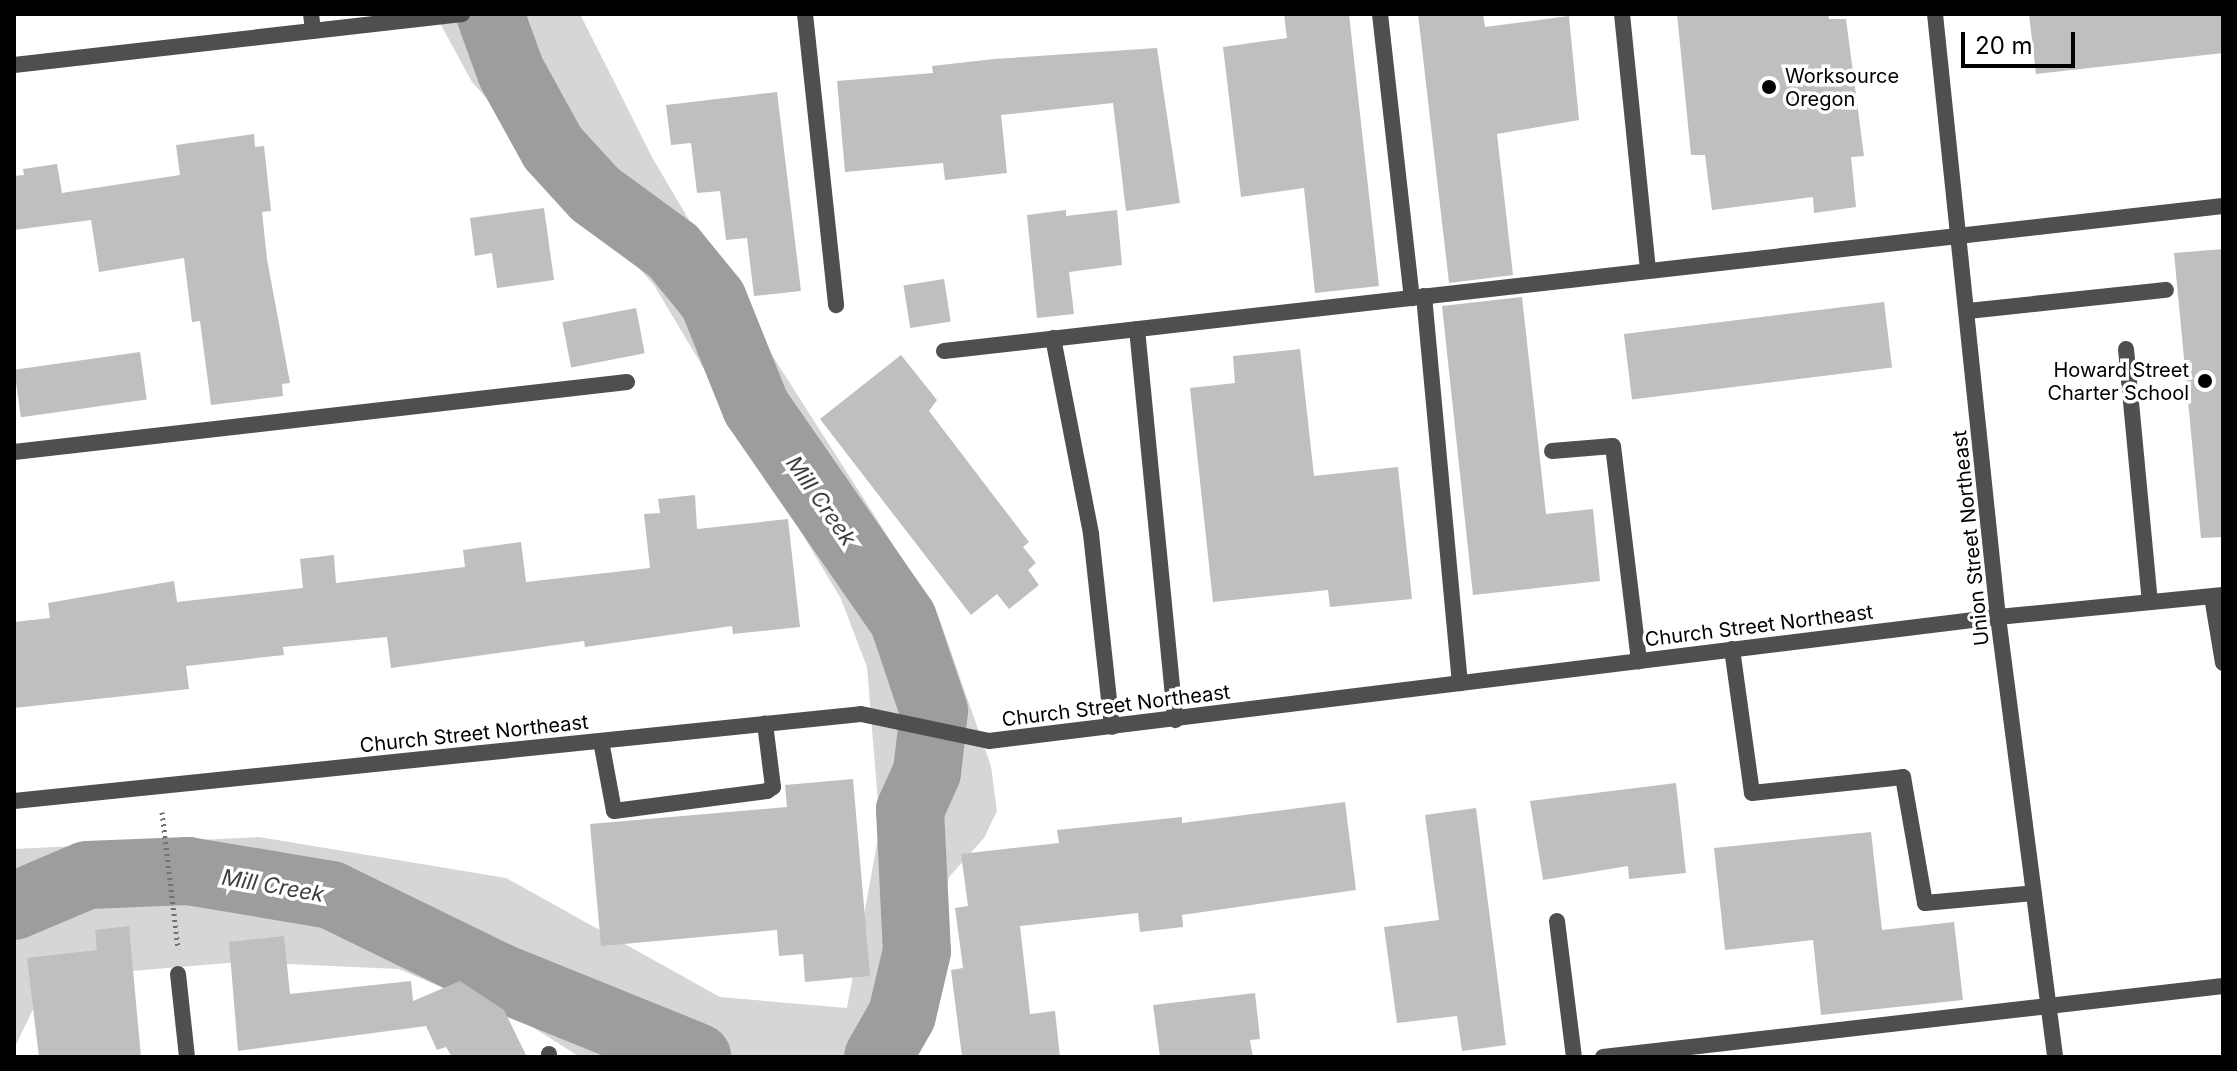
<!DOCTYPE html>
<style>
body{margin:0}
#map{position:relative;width:2237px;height:1071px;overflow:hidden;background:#fff;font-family:Inter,sans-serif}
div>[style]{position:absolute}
.green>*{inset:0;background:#d6d6d6}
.river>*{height:68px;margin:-34px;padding:0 34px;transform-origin:34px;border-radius:34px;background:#9d9d9d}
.building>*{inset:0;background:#bfbfbf;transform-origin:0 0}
.path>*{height:5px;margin-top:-2.5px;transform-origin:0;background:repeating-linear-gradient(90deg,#717171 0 2px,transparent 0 6px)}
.service>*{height:16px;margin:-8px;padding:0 8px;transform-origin:8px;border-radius:8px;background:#4f4f4f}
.minor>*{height:16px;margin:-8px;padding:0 8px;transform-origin:8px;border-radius:8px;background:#4f4f4f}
.tertiary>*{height:16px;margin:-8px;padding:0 8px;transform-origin:8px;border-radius:8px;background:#4f4f4f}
.dots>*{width:22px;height:22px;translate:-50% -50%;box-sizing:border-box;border:4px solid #fff;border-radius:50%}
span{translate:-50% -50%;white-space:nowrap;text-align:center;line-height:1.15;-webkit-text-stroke:7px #fff;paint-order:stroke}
.poi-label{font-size:20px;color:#000}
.left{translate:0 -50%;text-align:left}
.right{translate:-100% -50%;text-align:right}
.street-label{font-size:20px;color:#000}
.water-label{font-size:22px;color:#3e3e3e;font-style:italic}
.frame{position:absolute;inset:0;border:16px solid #000;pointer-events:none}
.scale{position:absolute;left:1961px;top:32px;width:114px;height:36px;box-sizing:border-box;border:4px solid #000;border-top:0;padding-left:10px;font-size:24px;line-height:28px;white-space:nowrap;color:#000;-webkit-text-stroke:6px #fff;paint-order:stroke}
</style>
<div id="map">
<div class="green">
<div style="clip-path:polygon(435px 14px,580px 14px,653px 159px,731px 291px,938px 615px,991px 766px,997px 811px,984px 838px,949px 877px,908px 1057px,580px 1057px,529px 1025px,399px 969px,240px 962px,48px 978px,14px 1049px,14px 849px,259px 837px,506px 878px,720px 997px,847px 1008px,880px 827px,867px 667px,841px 599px,654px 285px,472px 82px)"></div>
</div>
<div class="river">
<div style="left:490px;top:14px;width:62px;rotate:70.1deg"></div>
<div style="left:511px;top:72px;width:87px;rotate:61.1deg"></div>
<div style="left:553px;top:148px;width:62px;rotate:47.6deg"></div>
<div style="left:595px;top:194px;width:97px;rotate:36.2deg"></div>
<div style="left:673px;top:251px;width:63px;rotate:50.8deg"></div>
<div style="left:713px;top:300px;width:115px;rotate:68.1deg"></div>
<div style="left:756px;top:407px;width:258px;rotate:55.3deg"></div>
<div style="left:903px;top:619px;width:97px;rotate:71.4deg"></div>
<div style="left:934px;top:711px;width:61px;rotate:96.5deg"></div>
<div style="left:927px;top:772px;width:42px;rotate:114.1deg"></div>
<div style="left:910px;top:810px;width:141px;rotate:87.2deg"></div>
<div style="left:917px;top:951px;width:66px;rotate:103.2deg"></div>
<div style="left:902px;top:1015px;width:48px;rotate:119.7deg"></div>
<div style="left:14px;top:906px;width:79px;rotate:-23deg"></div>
<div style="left:87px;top:875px;width:101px;rotate:-2.3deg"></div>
<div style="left:188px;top:871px;width:145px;rotate:9.5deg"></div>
<div style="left:331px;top:895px;width:187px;rotate:26deg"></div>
<div style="left:499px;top:977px;width:214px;rotate:22deg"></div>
</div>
<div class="building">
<div style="clip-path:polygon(1284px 14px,1349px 14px,1379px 286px,1315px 293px,1304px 188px,1241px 197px,1223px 47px,1287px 38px)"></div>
<div style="clip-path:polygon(1418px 14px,1483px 14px,1485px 27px,1569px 16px,1579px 120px,1497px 134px,1513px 275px,1449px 283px)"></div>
<div style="clip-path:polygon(1677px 14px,1828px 14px,1829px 19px,1846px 19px,1864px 156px,1851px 157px,1856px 207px,1814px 213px,1813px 197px,1712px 210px,1705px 155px,1691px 155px)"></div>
<div style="clip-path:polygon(2029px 14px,2223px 14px,2223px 53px,2036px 74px)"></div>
<div style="clip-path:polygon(1157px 48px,1180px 203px,1126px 211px,1113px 103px,1001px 115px,1007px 173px,945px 180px,943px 163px,845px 172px,837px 81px,933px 73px,932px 66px,994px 59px)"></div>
<div style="clip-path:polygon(777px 92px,801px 291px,754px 296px,747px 238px,726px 240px,720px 191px,697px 193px,691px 143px,671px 145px,666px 105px)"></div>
<div style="clip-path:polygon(254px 134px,255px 147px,264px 146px,271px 211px,262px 212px,267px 259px,290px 383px,282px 384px,283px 396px,211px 405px,200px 321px,192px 322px,184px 258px,99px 272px,91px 220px,14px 230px,14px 176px,24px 175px,23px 169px,57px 164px,62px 193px,180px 175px,176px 145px)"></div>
<div style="clip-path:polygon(544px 208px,554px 280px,497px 288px,492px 253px,475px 256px,470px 218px)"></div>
<div style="clip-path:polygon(1066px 210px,1066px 216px,1117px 210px,1122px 265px,1069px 272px,1074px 314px,1037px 318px,1027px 215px)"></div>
<div style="clip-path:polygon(2223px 249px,2223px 537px,2201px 538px,2174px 253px)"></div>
<div style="left:944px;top:279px;width:43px;height:41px;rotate:81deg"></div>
<div style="clip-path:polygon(1522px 297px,1546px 514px,1593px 509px,1600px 581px,1473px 595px,1442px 306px)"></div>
<div style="left:1884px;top:302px;width:66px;height:262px;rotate:83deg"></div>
<div style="left:636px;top:308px;width:46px;height:75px;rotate:79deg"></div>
<div style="clip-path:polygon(1300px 349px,1314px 476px,1398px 467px,1412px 599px,1330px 607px,1328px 590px,1213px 602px,1190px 388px,1235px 383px,1233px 356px)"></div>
<div style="left:140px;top:352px;width:48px;height:127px;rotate:82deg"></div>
<div style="clip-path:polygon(901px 355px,937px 400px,929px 411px,1029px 542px,1023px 547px,1036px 563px,1028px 570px,1039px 585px,1009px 609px,997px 594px,971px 615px,820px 419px)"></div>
<div style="clip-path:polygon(695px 495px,697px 529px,788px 519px,800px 627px,733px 634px,732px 626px,585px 647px,584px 641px,391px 668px,387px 637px,283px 647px,284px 655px,186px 666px,189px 689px,14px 708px,14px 622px,50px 618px,48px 603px,174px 581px,177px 602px,303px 588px,300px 559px,334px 555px,336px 583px,465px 567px,463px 550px,521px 542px,526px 582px,650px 568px,644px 514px,660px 513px,658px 499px)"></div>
<div style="clip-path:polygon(853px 779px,870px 976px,805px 982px,803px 954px,779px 956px,777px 930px,601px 946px,590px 824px,787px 807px,785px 785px)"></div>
<div style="clip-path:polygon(1676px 783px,1686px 873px,1629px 879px,1628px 866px,1543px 880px,1530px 801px)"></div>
<div style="clip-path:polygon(1345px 802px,1356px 890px,1182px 915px,1183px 927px,1140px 932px,1138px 913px,1020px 926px,1030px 1014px,1055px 1011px,1060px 1057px,962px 1057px,951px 970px,963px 968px,955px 908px,968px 906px,961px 854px,1059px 843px,1057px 830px,1182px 817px,1182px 823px)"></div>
<div style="clip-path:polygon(1476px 808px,1506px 1045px,1462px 1051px,1457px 1016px,1397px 1023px,1384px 927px,1439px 920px,1425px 815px)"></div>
<div style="clip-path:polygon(1871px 832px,1882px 930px,1954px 922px,1963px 1000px,1821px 1015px,1813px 940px,1725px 950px,1714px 848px)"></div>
<div style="clip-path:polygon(129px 926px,141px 1057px,39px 1057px,27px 958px,97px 950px,95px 930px)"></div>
<div style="clip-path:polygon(284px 936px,290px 994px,411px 981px,413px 1001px,460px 981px,504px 1010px,527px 1057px,452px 1057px,446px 1047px,437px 1050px,426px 1026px,238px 1051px,229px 942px)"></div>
<div style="clip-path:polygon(1255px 993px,1260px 1039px,1250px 1040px,1253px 1057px,1160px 1057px,1153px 1005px)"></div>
</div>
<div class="path">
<div style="left:162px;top:812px;width:138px;rotate:83.3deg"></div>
</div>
<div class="service">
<div style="left:311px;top:14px;width:17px;rotate:83deg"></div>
<div style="left:805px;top:14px;width:293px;rotate:83.9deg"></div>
<div style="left:1380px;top:14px;width:286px;rotate:83.6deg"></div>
<div style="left:1622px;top:14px;width:258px;rotate:84.2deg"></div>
<div style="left:1424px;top:296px;width:389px;rotate:84.7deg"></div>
<div style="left:1968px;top:311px;width:199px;rotate:-6.1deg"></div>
<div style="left:1137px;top:329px;width:393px;rotate:84.4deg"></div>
<div style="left:1053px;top:338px;width:200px;rotate:79deg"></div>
<div style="left:1091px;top:534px;width:194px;rotate:83.8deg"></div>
<div style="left:2126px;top:349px;width:254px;rotate:84.6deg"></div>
<div style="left:944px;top:351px;width:1287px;rotate:-6.47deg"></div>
<div style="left:1552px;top:451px;width:61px;rotate:-4.7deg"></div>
<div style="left:1613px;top:446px;width:217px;rotate:83.1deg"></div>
<div style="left:14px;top:452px;width:617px;rotate:-6.51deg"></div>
<div style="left:2212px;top:597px;width:67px;rotate:80.5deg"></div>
<div style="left:1732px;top:649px;width:145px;rotate:82.1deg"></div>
<div style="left:1752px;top:793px;width:152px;rotate:-6deg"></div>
<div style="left:1903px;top:777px;width:128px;rotate:80.1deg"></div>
<div style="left:1925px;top:903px;width:109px;rotate:-5.2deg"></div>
<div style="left:601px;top:741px;width:71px;rotate:79.5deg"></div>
<div style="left:614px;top:811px;width:154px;rotate:-7.4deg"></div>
<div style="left:767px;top:791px;width:7px;rotate:-34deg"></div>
<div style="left:773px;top:787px;width:64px;rotate:-97.2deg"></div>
<div style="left:1557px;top:921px;width:137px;rotate:82.9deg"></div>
<div style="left:1603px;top:1057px;width:624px;rotate:-6.53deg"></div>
</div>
<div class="minor">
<div style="left:14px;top:65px;width:451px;rotate:-6.5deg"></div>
<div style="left:178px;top:974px;width:83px;rotate:83.8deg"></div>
<div style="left:549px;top:1054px;width:3px;rotate:90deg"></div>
</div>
<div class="tertiary">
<div style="left:1935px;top:14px;width:606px;rotate:84.04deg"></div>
<div style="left:1998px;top:617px;width:444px;rotate:82.6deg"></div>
<div style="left:14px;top:801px;width:851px;rotate:-5.86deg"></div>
<div style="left:861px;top:714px;width:131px;rotate:11.9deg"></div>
<div style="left:989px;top:741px;width:1017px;rotate:-7.01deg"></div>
<div style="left:1998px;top:617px;width:226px;rotate:-5.6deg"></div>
</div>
<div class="dots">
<div style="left:1769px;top:87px;background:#000"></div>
<div style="left:2205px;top:381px;background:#000"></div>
</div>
<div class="poi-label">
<span class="left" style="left:1785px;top:88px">Worksource<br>Oregon</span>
<span class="right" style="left:2189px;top:382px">Howard Street<br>Charter School</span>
</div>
<div class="street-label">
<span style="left:1971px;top:538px;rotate:-96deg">Union Street Northeast</span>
<span style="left:1759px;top:626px;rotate:-7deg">Church Street Northeast</span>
<span style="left:1116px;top:706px;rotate:-7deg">Church Street Northeast</span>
<span style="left:474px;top:734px;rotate:-6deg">Church Street Northeast</span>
</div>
<div class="water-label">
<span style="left:821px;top:501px;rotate:55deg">Mill Creek</span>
<span style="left:273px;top:886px;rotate:10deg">Mill Creek</span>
</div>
<div class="frame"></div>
<div class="scale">20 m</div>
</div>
